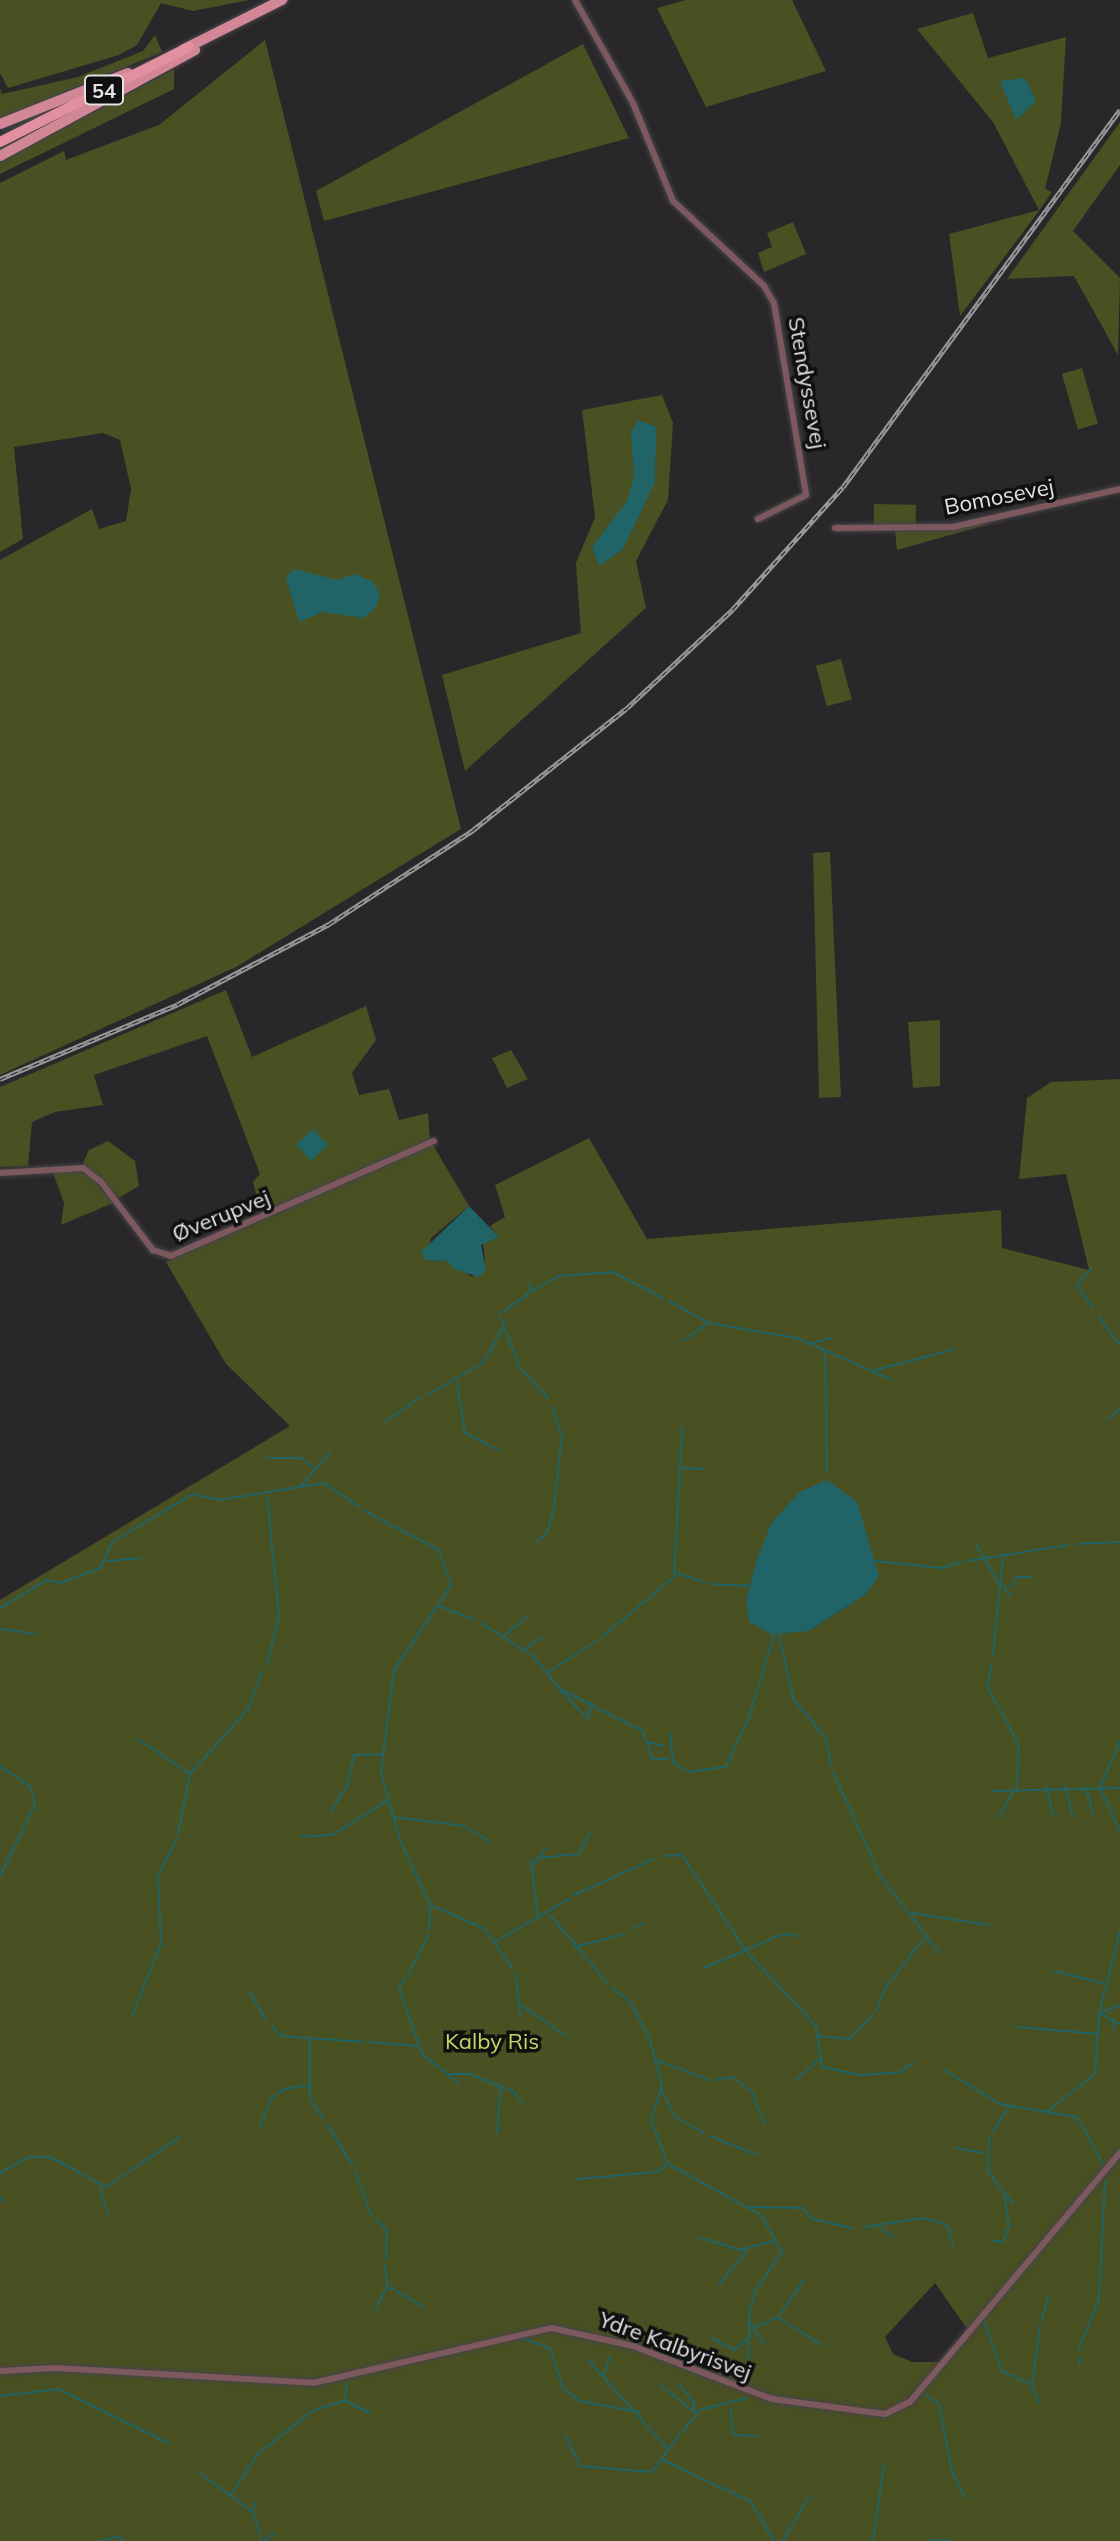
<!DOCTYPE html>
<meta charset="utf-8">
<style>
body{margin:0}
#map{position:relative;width:1120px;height:2541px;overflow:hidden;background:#292729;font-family:Mulish,sans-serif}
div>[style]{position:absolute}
.green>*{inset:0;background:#495021;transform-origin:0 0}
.water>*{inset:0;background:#216467;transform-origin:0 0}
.stream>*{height:2px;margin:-1px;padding:0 1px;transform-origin:1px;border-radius:1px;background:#216467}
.roads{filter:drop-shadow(0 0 2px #474547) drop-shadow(0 0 2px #474547)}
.minor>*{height:6px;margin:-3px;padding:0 3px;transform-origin:3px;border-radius:3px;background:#7d585f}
.primary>*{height:10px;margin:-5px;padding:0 5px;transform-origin:5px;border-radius:5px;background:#d28796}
.trunk>*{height:10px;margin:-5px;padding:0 5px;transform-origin:5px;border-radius:5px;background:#e290a0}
.rail>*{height:5px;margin-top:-2.5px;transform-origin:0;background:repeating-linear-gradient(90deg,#111011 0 6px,#989698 0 12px);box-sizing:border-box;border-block:2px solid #989698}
span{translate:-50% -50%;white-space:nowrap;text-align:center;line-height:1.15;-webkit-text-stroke:7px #111011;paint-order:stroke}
.shield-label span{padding:2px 6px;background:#111011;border:2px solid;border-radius:6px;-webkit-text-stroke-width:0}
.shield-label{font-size:20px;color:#e4e2e4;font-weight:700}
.street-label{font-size:22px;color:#e4e2e4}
.park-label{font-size:22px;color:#c5d665}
</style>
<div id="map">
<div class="green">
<div style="clip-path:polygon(0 0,249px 0,193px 11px,161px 3px,137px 45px,119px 55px,8px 88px,0 73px)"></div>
<div style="clip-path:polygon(686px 0,792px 0,826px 71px,706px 107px,657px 8px)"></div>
<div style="clip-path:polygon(973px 13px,988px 58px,1066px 37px,1061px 123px,1045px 189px,1052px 192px,1039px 211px,960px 316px,949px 234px,1039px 210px,993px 122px,917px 29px)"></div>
<div style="clip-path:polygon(155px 35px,162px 52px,0 119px,0 88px,2px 94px,78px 77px,143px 51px)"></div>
<div style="clip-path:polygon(265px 40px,461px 829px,236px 967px,0 1075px,0 560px,92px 509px,99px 529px,126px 521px,131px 489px,120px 440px,103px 433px,14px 447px,23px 539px,0 552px,0 183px,64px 151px,66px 160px,159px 125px)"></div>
<div style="clip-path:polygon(583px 44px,629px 138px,324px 221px,316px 191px)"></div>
<div style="clip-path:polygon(174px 69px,174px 89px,0 174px,0 162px)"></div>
<div style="clip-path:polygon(1120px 122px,1120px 165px,1073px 231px,1120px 278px,1118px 355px,1074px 276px,1007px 279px)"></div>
<div style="clip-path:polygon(793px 222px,806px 254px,764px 272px,758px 253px,772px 247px,767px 233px)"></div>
<div style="left:1082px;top:368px;width:58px;height:21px;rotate:74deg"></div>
<div style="clip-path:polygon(662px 395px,673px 423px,668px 500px,636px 561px,646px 608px,465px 771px,442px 675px,581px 633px,576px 563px,595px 517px,582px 410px)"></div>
<div style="left:874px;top:504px;width:42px;height:22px;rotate:1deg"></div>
<div style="clip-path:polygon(993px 523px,897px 550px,895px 530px)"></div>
<div style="left:841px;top:659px;width:42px;height:26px;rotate:75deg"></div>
<div style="clip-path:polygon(830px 852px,841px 1097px,819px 1098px,813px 853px)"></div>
<div style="clip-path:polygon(226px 990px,252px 1057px,366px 1006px,376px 1040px,352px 1073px,359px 1095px,389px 1089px,399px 1120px,428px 1113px,430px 1141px,262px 1217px,253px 1182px,260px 1174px,207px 1036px,94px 1075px,103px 1105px,55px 1112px,32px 1122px,28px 1166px,0 1167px,0 1087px)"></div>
<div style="clip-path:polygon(940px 1020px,940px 1086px,913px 1088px,908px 1022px)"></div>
<div style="clip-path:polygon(511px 1050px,528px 1079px,507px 1088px,492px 1058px)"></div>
<div style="clip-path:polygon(evenodd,1120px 1079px,1120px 2541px,0 2541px,0 1600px,290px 1426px,226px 1364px,166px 1262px,433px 1145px,469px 1206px,431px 1238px,426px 1260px,449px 1261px,472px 1277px,485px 1261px,483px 1242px,498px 1237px,490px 1226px,505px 1217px,495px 1185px,589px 1138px,647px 1239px,1001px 1210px,1002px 1248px,1089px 1270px,1066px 1174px,1019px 1179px,1027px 1098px,1051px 1082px,1120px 1079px,771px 1524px,865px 1595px,809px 1631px,746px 1601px,771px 1524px,1120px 1079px,935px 2283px,968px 2330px,942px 2362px,912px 2362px,893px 2354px,885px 2337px,935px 2283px)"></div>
<div style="clip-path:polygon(108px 1141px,135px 1161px,139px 1186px,118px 1198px,83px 1163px,89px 1150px)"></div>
<div style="clip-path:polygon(71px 1168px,91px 1177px,113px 1203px,61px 1225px,64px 1203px,52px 1170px)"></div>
</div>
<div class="water">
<div style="clip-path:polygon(1025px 78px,1036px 101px,1016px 120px,1000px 81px)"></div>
<div style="clip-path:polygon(638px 420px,656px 427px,655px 482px,623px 549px,599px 566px,592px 547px,627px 501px,634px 476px,631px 432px)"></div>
<div style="clip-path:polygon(293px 569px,337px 580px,355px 574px,373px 582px,380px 594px,376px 607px,364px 618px,322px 612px,299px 622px,286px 578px)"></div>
<div style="left:313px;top:1129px;width:22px;height:23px;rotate:47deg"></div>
<div style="clip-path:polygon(469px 1206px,499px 1237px,481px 1245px,486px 1270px,479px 1277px,454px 1269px,448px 1261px,426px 1260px,421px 1252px)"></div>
<div style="clip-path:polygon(827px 1480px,857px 1502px,879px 1576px,865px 1595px,809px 1631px,772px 1634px,749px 1622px,746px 1601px,756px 1562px,771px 1524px,799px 1492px)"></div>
</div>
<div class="stream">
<div style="left:1091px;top:1268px;width:23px;rotate:128deg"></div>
<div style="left:1077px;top:1286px;width:28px;rotate:55deg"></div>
<div style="left:532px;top:1291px;width:31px;rotate:-29deg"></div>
<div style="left:559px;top:1276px;width:54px;rotate:-4.2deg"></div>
<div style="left:613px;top:1272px;width:56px;rotate:27.5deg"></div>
<div style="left:669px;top:1301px;width:46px;rotate:28.8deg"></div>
<div style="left:709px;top:1323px;width:89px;rotate:9.7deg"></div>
<div style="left:797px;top:1338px;width:102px;rotate:23.8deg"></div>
<div style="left:500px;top:1314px;width:39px;rotate:-36deg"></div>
<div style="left:532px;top:1291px;width:8px;rotate:-113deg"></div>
<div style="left:1098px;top:1316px;width:36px;rotate:53deg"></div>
<div style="left:501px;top:1319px;width:53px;rotate:68.8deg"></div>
<div style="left:520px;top:1368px;width:42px;rotate:46.9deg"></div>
<div style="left:683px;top:1341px;width:31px;rotate:-36deg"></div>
<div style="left:813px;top:1343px;width:19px;rotate:-16deg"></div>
<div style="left:825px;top:1351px;width:121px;rotate:89.1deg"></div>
<div style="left:872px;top:1371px;width:86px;rotate:-14.8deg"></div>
<div style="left:457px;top:1384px;width:50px;rotate:80.7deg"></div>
<div style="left:465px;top:1433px;width:37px;rotate:27deg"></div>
<div style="left:427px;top:1395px;width:64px;rotate:-29.7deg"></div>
<div style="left:483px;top:1363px;width:43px;rotate:-60.4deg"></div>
<div style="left:1107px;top:1420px;width:17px;rotate:-40deg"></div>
<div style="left:385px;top:1422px;width:44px;rotate:-34.8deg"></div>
<div style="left:267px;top:1458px;width:34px"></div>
<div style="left:301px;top:1458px;width:17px;rotate:36deg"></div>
<div style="left:680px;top:1468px;width:23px;rotate:2deg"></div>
<div style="left:301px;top:1486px;width:46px;rotate:-49.4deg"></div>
<div style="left:267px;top:1496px;width:122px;rotate:84.3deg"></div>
<div style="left:279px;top:1617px;width:49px;rotate:104.3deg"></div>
<div style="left:365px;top:1511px;width:84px;rotate:27.8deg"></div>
<div style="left:439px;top:1550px;width:37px;rotate:71deg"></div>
<div style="left:451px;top:1585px;width:102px;rotate:123.8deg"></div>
<div style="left:394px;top:1670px;width:104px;rotate:97.2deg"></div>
<div style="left:381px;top:1773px;width:73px;rotate:74.1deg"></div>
<div style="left:401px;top:1843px;width:68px;rotate:64.6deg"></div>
<div style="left:430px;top:1904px;width:25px;rotate:92deg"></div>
<div style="left:536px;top:1542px;width:14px;rotate:-39deg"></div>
<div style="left:547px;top:1533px;width:26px;rotate:-74deg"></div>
<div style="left:554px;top:1508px;width:72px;rotate:-83.7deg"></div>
<div style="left:562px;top:1436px;width:31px;rotate:-109deg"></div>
<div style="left:976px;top:1544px;width:51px;rotate:60.4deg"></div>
<div style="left:1077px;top:1544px;width:43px;rotate:-2.7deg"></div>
<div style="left:107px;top:1561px;width:34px;rotate:-5deg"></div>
<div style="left:875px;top:1561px;width:67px;rotate:6deg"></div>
<div style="left:942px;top:1568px;width:20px;rotate:-18deg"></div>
<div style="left:967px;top:1561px;width:102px;rotate:-9deg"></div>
<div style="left:676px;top:1573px;width:32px;rotate:18deg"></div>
<div style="left:712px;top:1584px;width:39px;rotate:3deg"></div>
<div style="left:1004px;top:1585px;width:13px;rotate:61deg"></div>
<div style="left:1010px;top:1588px;width:13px;rotate:-58deg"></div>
<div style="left:1017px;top:1577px;width:14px"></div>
<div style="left:439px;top:1606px;width:39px;rotate:21deg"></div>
<div style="left:0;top:1608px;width:55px;rotate:-30.8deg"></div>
<div style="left:47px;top:1580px;width:14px;rotate:12deg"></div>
<div style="left:61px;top:1583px;width:42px;rotate:-21deg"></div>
<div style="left:100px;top:1568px;width:29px;rotate:-65deg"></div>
<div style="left:112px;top:1542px;width:94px;rotate:-30.7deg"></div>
<div style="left:193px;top:1494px;width:26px;rotate:13deg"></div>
<div style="left:218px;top:1500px;width:107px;rotate:-9.1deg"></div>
<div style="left:324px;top:1483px;width:43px;rotate:33.7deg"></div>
<div style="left:481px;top:1623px;width:62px;rotate:32.4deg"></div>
<div style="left:533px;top:1656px;width:43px;rotate:50.7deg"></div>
<div style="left:560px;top:1689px;width:93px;rotate:26.8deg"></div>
<div style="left:643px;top:1731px;width:29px;rotate:72deg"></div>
<div style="left:652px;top:1759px;width:16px"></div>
<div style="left:0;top:1629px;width:35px;rotate:8deg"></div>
<div style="left:778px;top:1632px;width:70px;rotate:76.8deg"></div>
<div style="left:794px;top:1700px;width:48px;rotate:50deg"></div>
<div style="left:825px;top:1737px;width:29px;rotate:78deg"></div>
<div style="left:504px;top:1636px;width:31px;rotate:-40deg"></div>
<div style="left:602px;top:1637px;width:94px;rotate:-39.8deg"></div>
<div style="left:674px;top:1577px;width:150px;rotate:-86.9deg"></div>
<div style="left:525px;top:1649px;width:19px;rotate:-36deg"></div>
<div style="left:993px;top:1655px;width:99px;rotate:-84.2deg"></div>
<div style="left:992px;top:1663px;width:24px;rotate:102deg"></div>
<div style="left:987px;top:1686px;width:65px;rotate:61.5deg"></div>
<div style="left:1018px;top:1743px;width:43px;rotate:91.3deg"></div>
<div style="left:1017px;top:1786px;width:37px;rotate:121deg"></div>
<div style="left:547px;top:1673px;width:59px;rotate:-33.1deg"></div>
<div style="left:560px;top:1690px;width:40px;rotate:46deg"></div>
<div style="left:588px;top:1719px;width:17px;rotate:-80deg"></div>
<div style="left:670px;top:1733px;width:29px;rotate:84deg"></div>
<div style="left:673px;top:1762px;width:19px;rotate:32deg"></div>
<div style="left:689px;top:1772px;width:37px;rotate:-8deg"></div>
<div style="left:726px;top:1767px;width:55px;rotate:-65.3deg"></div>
<div style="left:749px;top:1717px;width:87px;rotate:-73.2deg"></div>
<div style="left:138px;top:1739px;width:63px;rotate:33.9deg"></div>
<div style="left:1120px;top:1741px;width:51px;rotate:113.1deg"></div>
<div style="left:1100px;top:1788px;width:47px;rotate:65.1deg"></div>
<div style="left:647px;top:1742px;width:18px;rotate:13deg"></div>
<div style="left:0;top:1766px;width:36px;rotate:34deg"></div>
<div style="left:30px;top:1786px;width:19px;rotate:74deg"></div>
<div style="left:35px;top:1804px;width:80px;rotate:115.9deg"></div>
<div style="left:833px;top:1772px;width:113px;rotate:65.5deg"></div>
<div style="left:880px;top:1875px;width:98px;rotate:52.9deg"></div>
<div style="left:1046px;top:1787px;width:30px;rotate:75deg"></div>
<div style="left:1065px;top:1787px;width:31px;rotate:75deg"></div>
<div style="left:1086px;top:1789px;width:26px;rotate:74deg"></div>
<div style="left:993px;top:1791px;width:126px;rotate:-1.4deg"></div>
<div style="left:330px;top:1813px;width:32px;rotate:-58deg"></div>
<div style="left:347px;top:1786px;width:32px;rotate:-77deg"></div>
<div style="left:354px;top:1755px;width:29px;rotate:-2deg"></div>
<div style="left:394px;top:1817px;width:71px;rotate:7.3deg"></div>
<div style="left:464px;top:1826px;width:31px;rotate:31deg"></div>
<div style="left:178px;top:1834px;width:61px;rotate:-78.7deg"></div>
<div style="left:190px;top:1774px;width:87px;rotate:-48.3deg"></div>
<div style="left:248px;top:1709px;width:40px;rotate:-69.8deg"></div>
<div style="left:301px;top:1837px;width:32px;rotate:-4deg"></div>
<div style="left:333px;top:1835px;width:65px;rotate:-32.5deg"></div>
<div style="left:664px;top:1856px;width:18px;rotate:-3deg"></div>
<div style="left:682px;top:1855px;width:117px;rotate:56.2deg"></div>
<div style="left:747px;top:1952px;width:101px;rotate:47deg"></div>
<div style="left:816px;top:2026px;width:41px;rotate:81.7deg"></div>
<div style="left:822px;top:2067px;width:40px;rotate:12deg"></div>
<div style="left:861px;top:2075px;width:39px;rotate:-4deg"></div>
<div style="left:900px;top:2072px;width:16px;rotate:-35deg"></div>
<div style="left:539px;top:1858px;width:39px;rotate:-6deg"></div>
<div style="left:578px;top:1854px;width:24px;rotate:-60deg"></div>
<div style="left:531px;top:1860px;width:59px;rotate:83.2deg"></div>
<div style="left:532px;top:1866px;width:23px;rotate:-52deg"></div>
<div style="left:574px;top:1895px;width:88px;rotate:-24.2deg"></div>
<div style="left:431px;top:1905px;width:59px;rotate:24deg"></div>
<div style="left:485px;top:1929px;width:47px;rotate:55.3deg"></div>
<div style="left:912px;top:1913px;width:78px;rotate:8.9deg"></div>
<div style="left:551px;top:1916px;width:87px;rotate:49.7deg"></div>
<div style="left:633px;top:1929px;width:13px;rotate:-32deg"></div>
<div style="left:496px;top:1941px;width:86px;rotate:-29.8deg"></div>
<div style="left:575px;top:1947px;width:51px;rotate:-14.9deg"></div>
<div style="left:704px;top:1968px;width:86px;rotate:-23.3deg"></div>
<div style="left:783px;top:1934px;width:15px;rotate:8deg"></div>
<div style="left:1054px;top:1971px;width:50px;rotate:13.8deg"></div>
<div style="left:408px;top:1974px;width:45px;rotate:-62.3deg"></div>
<div style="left:516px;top:1974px;width:42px;rotate:84.6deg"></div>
<div style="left:405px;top:1978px;width:12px;rotate:121deg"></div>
<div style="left:399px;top:1988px;width:70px;rotate:70.8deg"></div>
<div style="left:422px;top:2054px;width:48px;rotate:38.3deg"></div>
<div style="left:612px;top:1987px;width:25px;rotate:40deg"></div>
<div style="left:631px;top:2003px;width:42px;rotate:63.4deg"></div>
<div style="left:650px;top:2041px;width:46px;rotate:74.7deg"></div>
<div style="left:662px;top:2085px;width:37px;rotate:107deg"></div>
<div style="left:651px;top:2120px;width:47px;rotate:68.9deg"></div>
<div style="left:668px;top:2164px;width:106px;rotate:28.7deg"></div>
<div style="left:761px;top:2215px;width:43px;rotate:60.4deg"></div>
<div style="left:782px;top:2252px;width:47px;rotate:124.7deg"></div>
<div style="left:755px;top:2291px;width:24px;rotate:105deg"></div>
<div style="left:749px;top:2314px;width:72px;rotate:90.8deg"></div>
<div style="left:249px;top:1991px;width:34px;rotate:60deg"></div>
<div style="left:521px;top:2005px;width:55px;rotate:34.6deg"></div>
<div style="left:876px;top:2012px;width:26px;rotate:-69deg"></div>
<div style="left:885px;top:1988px;width:65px;rotate:-51.9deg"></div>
<div style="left:1103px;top:2012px;width:18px;rotate:-22deg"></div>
<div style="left:1100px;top:2013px;width:23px;rotate:29deg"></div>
<div style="left:132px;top:2016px;width:78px;rotate:-68.1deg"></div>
<div style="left:161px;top:1944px;width:69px;rotate:-92.5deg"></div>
<div style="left:158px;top:1875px;width:41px;rotate:-62.2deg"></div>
<div style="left:1112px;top:2020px;width:10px;rotate:73deg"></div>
<div style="left:272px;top:2026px;width:13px;rotate:48deg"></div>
<div style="left:281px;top:2036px;width:83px;rotate:4.1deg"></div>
<div style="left:1017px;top:2027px;width:82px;rotate:4.9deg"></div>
<div style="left:817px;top:2036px;width:32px;rotate:5deg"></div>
<div style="left:849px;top:2039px;width:34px;rotate:-45deg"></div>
<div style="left:310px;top:2039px;width:60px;rotate:90deg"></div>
<div style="left:310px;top:2099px;width:23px;rotate:56deg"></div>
<div style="left:370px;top:2042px;width:47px;rotate:4.9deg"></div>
<div style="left:656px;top:2060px;width:58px;rotate:20.3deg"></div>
<div style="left:943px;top:2069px;width:67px;rotate:31.6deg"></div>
<div style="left:1000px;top:2104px;width:78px;rotate:9.6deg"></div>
<div style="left:1077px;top:2117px;width:53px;rotate:60.5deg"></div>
<div style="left:448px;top:2074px;width:22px"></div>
<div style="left:470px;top:2074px;width:48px;rotate:22.2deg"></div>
<div style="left:514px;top:2092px;width:13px;rotate:51deg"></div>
<div style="left:716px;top:2080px;width:16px;rotate:-11deg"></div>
<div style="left:732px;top:2077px;width:25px;rotate:37deg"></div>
<div style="left:752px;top:2092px;width:34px;rotate:69deg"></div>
<div style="left:796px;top:2080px;width:31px;rotate:-42deg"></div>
<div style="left:662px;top:2090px;width:30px;rotate:64deg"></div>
<div style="left:675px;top:2117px;width:33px;rotate:29deg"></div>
<div style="left:1045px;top:2113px;width:63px;rotate:-38deg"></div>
<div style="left:1095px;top:2074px;width:61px;rotate:-86.2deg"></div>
<div style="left:1099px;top:2013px;width:85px;rotate:-75.6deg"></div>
<div style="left:327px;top:2124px;width:49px;rotate:58.2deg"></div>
<div style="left:259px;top:2129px;width:32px;rotate:-68deg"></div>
<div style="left:271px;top:2099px;width:16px;rotate:-38deg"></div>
<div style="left:284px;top:2089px;width:26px;rotate:-9deg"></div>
<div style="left:993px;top:2132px;width:31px;rotate:-58deg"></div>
<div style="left:497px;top:2133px;width:46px;rotate:-85deg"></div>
<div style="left:710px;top:2136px;width:51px;rotate:22deg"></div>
<div style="left:989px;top:2137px;width:35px;rotate:92deg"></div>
<div style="left:988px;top:2172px;width:40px;rotate:51deg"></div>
<div style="left:956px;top:2148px;width:27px;rotate:10deg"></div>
<div style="left:355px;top:2171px;width:47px;rotate:70deg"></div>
<div style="left:0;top:2173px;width:33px;rotate:-29deg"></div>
<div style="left:29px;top:2157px;width:21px"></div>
<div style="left:50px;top:2157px;width:64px;rotate:28.2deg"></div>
<div style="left:106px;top:2187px;width:88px;rotate:-33.9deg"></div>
<div style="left:577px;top:2179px;width:80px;rotate:-5deg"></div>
<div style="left:657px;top:2172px;width:12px;rotate:-35deg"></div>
<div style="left:100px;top:2188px;width:27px;rotate:73deg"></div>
<div style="left:0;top:2198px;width:5px;rotate:37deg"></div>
<div style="left:750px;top:2207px;width:53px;rotate:1.1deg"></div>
<div style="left:803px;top:2208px;width:14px;rotate:51deg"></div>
<div style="left:812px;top:2219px;width:41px;rotate:12.7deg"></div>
<div style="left:376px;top:2219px;width:16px;rotate:45deg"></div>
<div style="left:387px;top:2230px;width:29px;rotate:92deg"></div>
<div style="left:863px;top:2227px;width:61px;rotate:-8.5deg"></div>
<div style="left:923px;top:2218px;width:25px;rotate:16deg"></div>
<div style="left:947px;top:2225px;width:22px;rotate:72deg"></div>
<div style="left:879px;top:2227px;width:18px;rotate:34deg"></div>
<div style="left:698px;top:2237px;width:44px;rotate:17.2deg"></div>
<div style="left:740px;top:2250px;width:34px;rotate:-15deg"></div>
<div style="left:993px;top:2241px;width:10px;rotate:6deg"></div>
<div style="left:1003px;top:2242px;width:17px;rotate:-69deg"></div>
<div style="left:1009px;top:2226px;width:31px;rotate:-99deg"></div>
<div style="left:719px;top:2285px;width:46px;rotate:-51.1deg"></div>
<div style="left:387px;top:2286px;width:43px;rotate:29.6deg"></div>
<div style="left:375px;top:2310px;width:27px;rotate:-63deg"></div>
<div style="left:387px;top:2286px;width:21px;rotate:-95deg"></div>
<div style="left:779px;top:2318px;width:51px;rotate:32.1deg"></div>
<div style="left:1042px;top:2319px;width:25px;rotate:-74deg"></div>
<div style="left:984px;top:2321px;width:53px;rotate:70.2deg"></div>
<div style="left:1002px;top:2371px;width:33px;rotate:25deg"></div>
<div style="left:1032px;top:2385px;width:19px;rotate:69deg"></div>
<div style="left:750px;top:2322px;width:26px;rotate:58deg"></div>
<div style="left:755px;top:2327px;width:25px;rotate:-23deg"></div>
<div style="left:778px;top:2317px;width:45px;rotate:-54.9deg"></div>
<div style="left:522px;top:2338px;width:30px;rotate:20deg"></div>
<div style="left:550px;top:2348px;width:42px;rotate:72deg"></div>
<div style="left:563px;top:2388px;width:21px;rotate:37deg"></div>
<div style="left:580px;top:2401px;width:60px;rotate:10.6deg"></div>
<div style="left:711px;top:2338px;width:27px;rotate:27deg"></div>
<div style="left:735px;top:2350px;width:21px;rotate:-43deg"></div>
<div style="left:1078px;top:2351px;width:56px;rotate:-68deg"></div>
<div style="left:1099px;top:2299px;width:118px;rotate:-87.1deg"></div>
<div style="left:1079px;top:2358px;width:6px;rotate:81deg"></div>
<div style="left:588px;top:2360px;width:118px;rotate:48.1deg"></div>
<div style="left:604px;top:2374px;width:18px;rotate:-71deg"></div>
<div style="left:678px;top:2384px;width:24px;rotate:48deg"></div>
<div style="left:694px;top:2402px;width:9px;rotate:96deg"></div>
<div style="left:660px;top:2385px;width:46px;rotate:37.9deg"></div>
<div style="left:1032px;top:2385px;width:61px;rotate:-82.4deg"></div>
<div style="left:926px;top:2395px;width:16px;rotate:35deg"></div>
<div style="left:939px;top:2404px;width:68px;rotate:79deg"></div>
<div style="left:952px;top:2471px;width:30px;rotate:63deg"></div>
<div style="left:0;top:2396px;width:59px;rotate:-6.8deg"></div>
<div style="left:59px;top:2389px;width:122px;rotate:26.4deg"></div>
<div style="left:346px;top:2401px;width:27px;rotate:27deg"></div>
<div style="left:731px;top:2409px;width:26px;rotate:86deg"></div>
<div style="left:733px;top:2435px;width:23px;rotate:2deg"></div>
<div style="left:683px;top:2431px;width:27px;rotate:-51deg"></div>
<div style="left:700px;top:2410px;width:49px;rotate:-14.3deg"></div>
<div style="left:565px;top:2436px;width:34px;rotate:63deg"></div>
<div style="left:580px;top:2466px;width:72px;rotate:4.8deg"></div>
<div style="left:652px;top:2472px;width:47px;rotate:-53.6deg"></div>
<div style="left:663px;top:2460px;width:98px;rotate:25.5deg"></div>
<div style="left:751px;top:2502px;width:45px;rotate:59.5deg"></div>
<div style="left:198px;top:2472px;width:68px;rotate:36deg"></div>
<div style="left:253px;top:2512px;width:30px;rotate:73deg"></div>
<div style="left:230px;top:2496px;width:49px;rotate:-56.6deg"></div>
<div style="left:257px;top:2455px;width:70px;rotate:-38.7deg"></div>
<div style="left:312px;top:2411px;width:35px;rotate:-18deg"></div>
<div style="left:345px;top:2400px;width:17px;rotate:-83deg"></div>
<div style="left:253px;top:2512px;width:10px;rotate:-79deg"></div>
<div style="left:941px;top:2540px;width:10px;rotate:6deg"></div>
<div style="left:102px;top:2541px;width:16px;rotate:-18deg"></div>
<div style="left:117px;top:2536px;width:9px;rotate:36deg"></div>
<div style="left:265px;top:2541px;width:12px;rotate:-42deg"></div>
<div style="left:783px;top:2541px;width:53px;rotate:-59.6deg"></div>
<div style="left:873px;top:2541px;width:77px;rotate:-81.8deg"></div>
<div style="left:930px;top:2541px;width:6px;rotate:-18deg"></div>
</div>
<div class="roads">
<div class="minor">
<div style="left:575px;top:0;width:118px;rotate:60.6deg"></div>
<div style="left:633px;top:103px;width:106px;rotate:67.8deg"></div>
<div style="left:673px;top:201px;width:125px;rotate:43deg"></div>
<div style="left:764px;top:286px;width:20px;rotate:60deg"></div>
<div style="left:774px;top:303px;width:195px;rotate:80.5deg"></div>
<div style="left:806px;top:495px;width:54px;rotate:153.4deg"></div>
<div style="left:835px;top:528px;width:118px;rotate:-0.5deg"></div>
<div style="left:953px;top:527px;width:171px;rotate:-12.8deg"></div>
<div style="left:0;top:1173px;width:83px;rotate:-3.4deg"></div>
<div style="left:83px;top:1168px;width:23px;rotate:38deg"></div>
<div style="left:101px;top:1182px;width:86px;rotate:52.6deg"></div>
<div style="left:153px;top:1250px;width:19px;rotate:18deg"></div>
<div style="left:171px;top:1256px;width:287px;rotate:-23.6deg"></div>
<div style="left:0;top:2371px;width:55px;rotate:-3.1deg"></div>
<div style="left:55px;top:2368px;width:258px;rotate:3.3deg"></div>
<div style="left:313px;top:2383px;width:244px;rotate:-13deg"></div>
<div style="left:551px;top:2328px;width:84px;rotate:12.4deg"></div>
<div style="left:633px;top:2346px;width:149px;rotate:20.9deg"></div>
<div style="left:772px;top:2399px;width:114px;rotate:7.6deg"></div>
<div style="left:885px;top:2414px;width:28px;rotate:-26deg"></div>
<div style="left:910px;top:2402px;width:326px;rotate:-49.9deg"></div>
</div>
<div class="primary">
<div style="left:184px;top:49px;width:110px;rotate:-26.6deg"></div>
<div style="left:0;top:124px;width:138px;rotate:-21.7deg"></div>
<div style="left:0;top:156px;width:222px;rotate:-28.5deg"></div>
</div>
<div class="trunk">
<div style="left:0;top:142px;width:212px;rotate:-26.7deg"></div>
</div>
</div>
<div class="rail">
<div style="left:0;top:1079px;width:193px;rotate:-22.8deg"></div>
<div style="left:178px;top:1004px;width:171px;rotate:-27.9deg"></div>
<div style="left:329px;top:924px;width:172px;rotate:-33.1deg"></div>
<div style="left:473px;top:830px;width:196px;rotate:-38.4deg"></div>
<div style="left:627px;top:708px;width:145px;rotate:-43deg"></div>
<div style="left:733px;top:609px;width:164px;rotate:-48deg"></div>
<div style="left:843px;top:487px;width:468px;rotate:-53.7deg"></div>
</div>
<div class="shield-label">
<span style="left:104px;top:90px">54</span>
</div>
<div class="street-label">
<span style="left:807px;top:383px;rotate:80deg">Stendyssevej</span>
<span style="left:999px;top:497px;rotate:-11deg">Bomosevej</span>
<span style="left:221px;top:1216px;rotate:-22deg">Øverupvej</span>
<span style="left:675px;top:2346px;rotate:20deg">Ydre Kalbyrisvej</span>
</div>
<div class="park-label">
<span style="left:492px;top:2042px">Kalby Ris</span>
</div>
</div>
